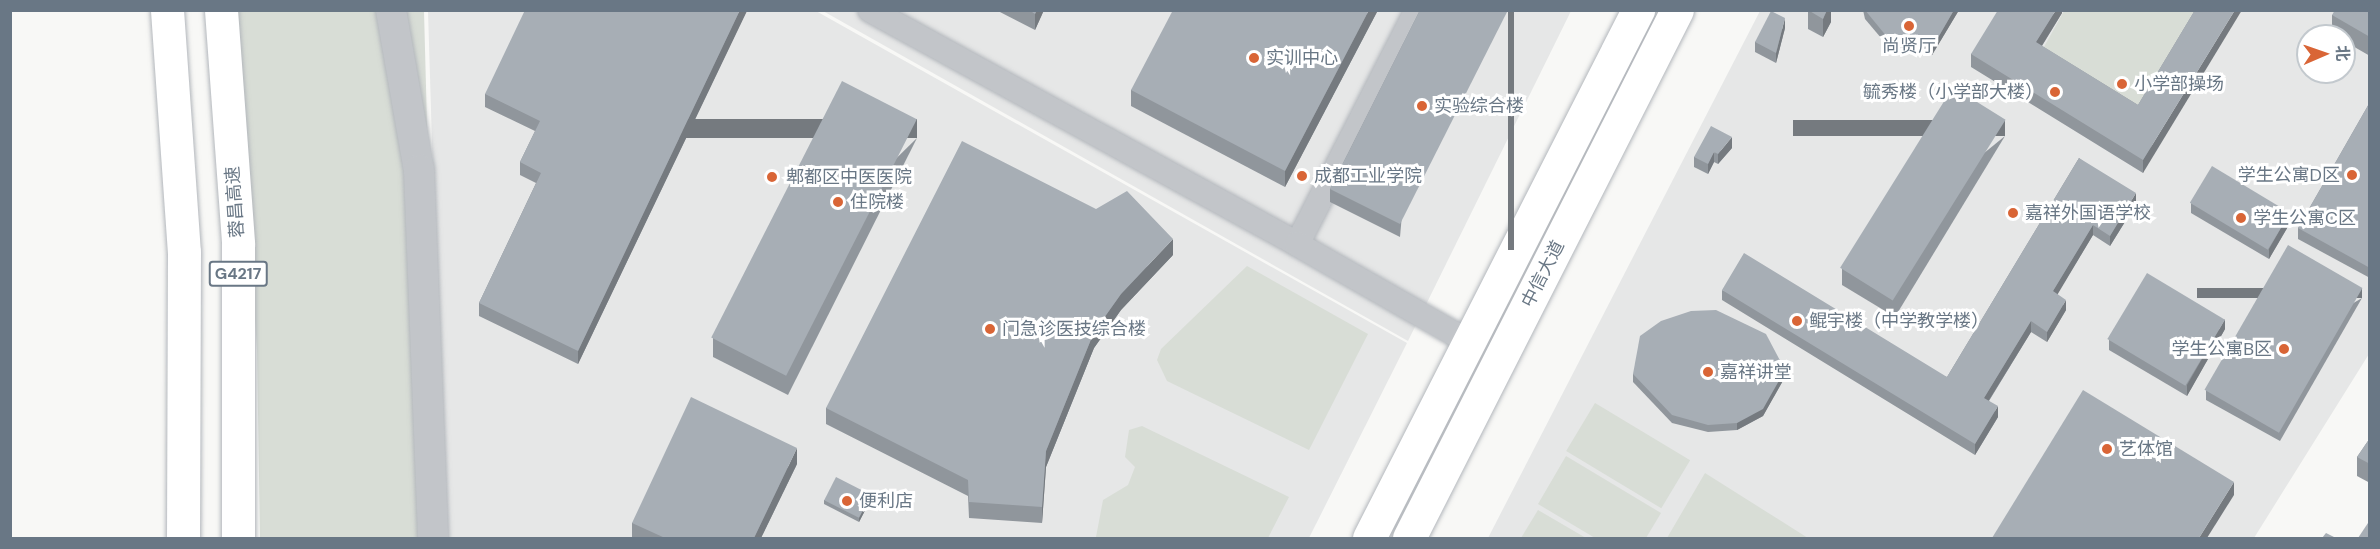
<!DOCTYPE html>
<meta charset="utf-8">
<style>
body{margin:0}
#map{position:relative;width:2380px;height:549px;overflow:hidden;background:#f8f8f6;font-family:"DM Sans","Noto Sans SC",sans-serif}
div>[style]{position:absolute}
.built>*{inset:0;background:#e6e7e7}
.green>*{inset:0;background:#d8ddd6;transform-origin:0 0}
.roads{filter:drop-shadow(0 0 2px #b3b7bc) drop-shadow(0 0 2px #b3b7bc)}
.minor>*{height:24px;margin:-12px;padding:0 12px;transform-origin:12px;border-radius:12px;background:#c2c5c9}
.tertiary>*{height:30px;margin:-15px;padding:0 15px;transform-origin:15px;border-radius:15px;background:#c2c5c9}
.primary>*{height:33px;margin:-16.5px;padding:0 16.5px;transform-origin:16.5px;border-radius:16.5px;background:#fff}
.motorway>*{height:33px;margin:-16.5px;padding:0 16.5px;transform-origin:16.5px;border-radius:16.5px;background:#fff}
.wall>*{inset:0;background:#90969c}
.shaded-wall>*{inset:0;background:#757a7f;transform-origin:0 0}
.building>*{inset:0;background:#a7aeb5;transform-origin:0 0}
.dots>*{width:16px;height:16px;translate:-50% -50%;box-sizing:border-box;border:3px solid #fff;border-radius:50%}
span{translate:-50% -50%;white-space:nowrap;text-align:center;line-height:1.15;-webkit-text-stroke:6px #fff;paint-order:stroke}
.shield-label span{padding:2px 4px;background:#fff;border:2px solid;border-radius:4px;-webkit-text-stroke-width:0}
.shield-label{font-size:16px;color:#697785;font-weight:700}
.poi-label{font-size:18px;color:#697785}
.left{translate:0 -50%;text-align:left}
.right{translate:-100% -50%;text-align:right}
.street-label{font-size:18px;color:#697785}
.frame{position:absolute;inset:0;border:12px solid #697785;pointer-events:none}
.north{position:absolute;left:2296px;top:24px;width:60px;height:60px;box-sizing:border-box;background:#fff;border:2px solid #c3c9ce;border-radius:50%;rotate:88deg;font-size:16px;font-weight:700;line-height:24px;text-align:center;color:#697785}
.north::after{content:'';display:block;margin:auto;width:21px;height:27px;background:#d96536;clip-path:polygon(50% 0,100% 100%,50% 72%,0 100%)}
</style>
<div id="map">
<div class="built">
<div style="clip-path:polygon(428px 11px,816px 11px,1407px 343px,1309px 538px,444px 538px)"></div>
<div style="clip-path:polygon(823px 11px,1571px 11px,1408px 341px)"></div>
<div style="clip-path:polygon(evenodd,1760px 11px,2369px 11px,2369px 354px,2254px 538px,1488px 538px,1760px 11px,2308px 36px,2344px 36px,2344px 72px,2308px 72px,2308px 36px)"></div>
</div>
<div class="green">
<div style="clip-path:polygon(235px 11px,424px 11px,438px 538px,260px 538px,257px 350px)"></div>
<div style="clip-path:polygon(2064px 11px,2200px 11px,2137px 113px,2040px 54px)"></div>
<div style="clip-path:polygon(1247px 266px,1368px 334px,1309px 450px,1167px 381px,1157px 360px,1161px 349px)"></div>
<div style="left:1595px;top:403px;width:111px;height:56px;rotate:31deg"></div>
<div style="clip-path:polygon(1142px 426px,1289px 497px,1268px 538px,1096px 537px,1103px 500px,1128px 485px,1135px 467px,1125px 457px,1129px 430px)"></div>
<div style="clip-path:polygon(1566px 456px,1661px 513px,1646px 538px,1595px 538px,1538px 504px)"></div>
<div style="clip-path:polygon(1705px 473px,1808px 538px,1667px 538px)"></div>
<div style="clip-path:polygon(1538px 510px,1586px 538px,1521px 538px)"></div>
</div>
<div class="roads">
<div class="minor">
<div style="left:870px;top:10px;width:487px;rotate:28.7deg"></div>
<div style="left:1417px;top:10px;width:263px;rotate:117.1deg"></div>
<div style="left:1297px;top:244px;width:198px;rotate:29.7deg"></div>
</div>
<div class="tertiary">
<div style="left:391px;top:10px;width:162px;rotate:80.1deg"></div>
<div style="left:419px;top:170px;width:368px;rotate:87.8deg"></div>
</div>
<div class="primary">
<div style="left:1369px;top:538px;width:593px;rotate:-63deg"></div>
<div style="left:1409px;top:538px;width:592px;rotate:-63.09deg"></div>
</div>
<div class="motorway">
<div style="left:167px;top:10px;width:243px;rotate:86deg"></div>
<div style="left:184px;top:252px;width:286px;rotate:90.2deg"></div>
<div style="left:221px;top:10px;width:235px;rotate:85.8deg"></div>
<div style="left:238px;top:244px;width:294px;rotate:90deg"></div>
</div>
</div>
<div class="wall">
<div style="clip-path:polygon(747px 10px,578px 364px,479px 316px,479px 303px,536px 183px,520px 175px,520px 162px,535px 131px,485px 107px,485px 94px)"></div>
<div style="clip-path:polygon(996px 10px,1044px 10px,1035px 30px)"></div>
<div style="clip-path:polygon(1378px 10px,1285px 187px,1131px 106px,1131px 90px)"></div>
<div style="clip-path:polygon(1420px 10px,1400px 237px,1330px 202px,1330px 189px)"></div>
<div style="clip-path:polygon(1808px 10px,1831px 10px,1831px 22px,1823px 37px,1808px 29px)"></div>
<div style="clip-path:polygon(1863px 10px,1959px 10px,1932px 55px,1887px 45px,1865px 19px)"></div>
<div style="clip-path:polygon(2062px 10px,2062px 13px,2042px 46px,2138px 105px,2195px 10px,2143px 173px,1971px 67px,1971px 54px)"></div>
<div style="clip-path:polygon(2370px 10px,2370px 56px,2344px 41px,2344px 36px,2336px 36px,2332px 34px,2332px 15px)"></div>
<div style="clip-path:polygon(1785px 28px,1776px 63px,1755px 52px,1755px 42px)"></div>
<div style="clip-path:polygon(2370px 102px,2370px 278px,2298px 239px,2298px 228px)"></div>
<div style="clip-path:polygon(2005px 136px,1895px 317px,1842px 285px,1842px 269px)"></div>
<div style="clip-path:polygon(917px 138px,788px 395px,713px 357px,713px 338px)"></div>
<div style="clip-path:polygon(1732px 148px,1718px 164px,1714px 162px,1708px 174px,1694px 167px,1694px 157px)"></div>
<div style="clip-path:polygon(2079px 158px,2136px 204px,2110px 246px,2093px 235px,2057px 294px,2066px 310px,2047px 342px,2031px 332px,1989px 401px,1998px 417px,1975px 455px,1722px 300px,1722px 290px,1947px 377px)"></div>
<div style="clip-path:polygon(2191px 203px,2290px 223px,2269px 259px,2191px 213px)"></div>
<div style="clip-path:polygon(1173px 255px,1121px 310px,1094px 348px,1046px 467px,1042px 523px,969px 518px,968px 496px,826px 424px,826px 408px)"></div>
<div style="clip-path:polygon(2362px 298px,2280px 441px,2206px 400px,2206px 390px)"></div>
<div style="clip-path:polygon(2225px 329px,2187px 396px,2109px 350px,2109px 340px)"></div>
<div style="clip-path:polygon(1633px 374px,1785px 377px,1763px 416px,1737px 430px,1708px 432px,1672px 423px,1633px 382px)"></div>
<div style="clip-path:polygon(2370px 438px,2370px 483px,2357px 476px,2357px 457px)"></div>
<div style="clip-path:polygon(797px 464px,761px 538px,632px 538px,632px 523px)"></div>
<div style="clip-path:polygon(871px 499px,859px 522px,824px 504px,824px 500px)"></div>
</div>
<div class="shaded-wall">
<div style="clip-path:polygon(740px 10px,747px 11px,578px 364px,578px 351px)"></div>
<div style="clip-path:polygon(1037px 10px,1044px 10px,1035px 30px,1035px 14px)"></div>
<div style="clip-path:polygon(1369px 10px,1378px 10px,1285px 187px,1285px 171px)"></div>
<div style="left:1508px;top:10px;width:6px;height:240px"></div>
<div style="clip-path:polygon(1827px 10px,1831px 10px,1831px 22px,1823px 37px,1823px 19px)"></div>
<div style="clip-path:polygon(1954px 10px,1959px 10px,1932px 55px,1932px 48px)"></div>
<div style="clip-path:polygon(2056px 10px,2062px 10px,2062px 13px,2036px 55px,2036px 42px)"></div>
<div style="clip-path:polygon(2235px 10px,2242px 10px,2143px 173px,2143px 160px)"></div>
<div style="clip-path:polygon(1785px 18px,1785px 28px,1776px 63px,1776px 53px)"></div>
<div style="left:917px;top:119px;width:19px;height:288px;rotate:90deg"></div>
<div style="left:2005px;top:120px;width:16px;height:212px;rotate:90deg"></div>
<div style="clip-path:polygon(1732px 137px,1732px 148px,1718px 164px,1718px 154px)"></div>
<div style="clip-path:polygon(1714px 152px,1714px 162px,1708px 174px,1708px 164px)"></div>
<div style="clip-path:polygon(2136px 193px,2136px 204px,2110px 246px,2110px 236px)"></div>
<div style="clip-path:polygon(2290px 212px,2290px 223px,2269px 259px,2269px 249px)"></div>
<div style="clip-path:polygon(2093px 225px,2093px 235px,2053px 302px,2053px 291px)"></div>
<div style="clip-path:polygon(1173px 239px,1173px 255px,1121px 310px,1094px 348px,1046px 467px,1042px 523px,1042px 507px,1046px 451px,1094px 332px,1121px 294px)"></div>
<div style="left:2362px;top:288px;width:10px;height:165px;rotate:90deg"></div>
<div style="clip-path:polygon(2066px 300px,2066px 310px,2047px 342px,2047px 332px)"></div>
<div style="clip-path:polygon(2225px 319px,2225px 329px,2187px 396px,2187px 385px)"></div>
<div style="clip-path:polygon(2031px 321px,2031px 332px,1984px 408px,1984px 398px)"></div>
<div style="clip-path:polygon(1785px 370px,1785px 377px,1763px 416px,1737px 430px,1737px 423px)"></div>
<div style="clip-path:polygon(1998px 406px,1998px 417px,1975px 455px,1975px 444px)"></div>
<div style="clip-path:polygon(797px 448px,797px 464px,761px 538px,754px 538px)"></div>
<div style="clip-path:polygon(2234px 482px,2234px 495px,2207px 538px,2199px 538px)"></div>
<div style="clip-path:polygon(871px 495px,871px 499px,859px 522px,859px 518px)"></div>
</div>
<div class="building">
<div style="clip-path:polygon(525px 10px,740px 10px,578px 351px,479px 303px,541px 173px,520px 162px,540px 121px,485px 94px)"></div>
<div style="clip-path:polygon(1029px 10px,1037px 10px,1035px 14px)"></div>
<div style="clip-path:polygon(1173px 10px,1369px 10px,1285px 171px,1131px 90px)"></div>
<div style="clip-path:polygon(1420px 10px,1508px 10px,1400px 224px,1330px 189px)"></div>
<div style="clip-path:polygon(1808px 10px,1827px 10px,1823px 19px)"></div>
<div style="clip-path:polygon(1865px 10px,1954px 10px,1932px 48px,1887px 37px)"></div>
<div style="clip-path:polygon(1998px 10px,2056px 10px,2036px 42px,2138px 105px,2195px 10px,2235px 10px,2143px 160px,1971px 54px)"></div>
<div style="clip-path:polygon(2335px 10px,2370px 10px,2370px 37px,2332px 15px)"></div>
<div style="clip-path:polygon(1771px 11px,1785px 18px,1776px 53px,1755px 42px)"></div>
<div style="left:842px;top:81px;width:84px;height:288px;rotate:27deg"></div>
<div style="left:1953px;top:87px;width:62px;height:213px;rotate:32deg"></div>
<div style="clip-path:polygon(2370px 102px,2370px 268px,2298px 228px)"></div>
<div style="clip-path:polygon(1711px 126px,1732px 137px,1718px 154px,1714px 152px,1708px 164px,1694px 157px)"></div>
<div style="clip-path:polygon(962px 141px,1096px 209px,1127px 191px,1173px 239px,1121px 294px,1094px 332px,1046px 451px,1042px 507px,969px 502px,968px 480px,826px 408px)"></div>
<div style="clip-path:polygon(2079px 158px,2136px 193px,2110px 236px,2093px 225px,2053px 291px,2066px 300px,2047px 332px,2031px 321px,1984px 398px,1998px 406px,1975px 444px,1722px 290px,1744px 253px,1947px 377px)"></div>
<div style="left:2212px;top:166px;width:91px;height:43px;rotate:31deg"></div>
<div style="left:2288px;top:245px;width:86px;height:167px;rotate:30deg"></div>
<div style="left:2147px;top:273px;width:91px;height:77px;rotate:31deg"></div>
<div style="clip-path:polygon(1716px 310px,1766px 334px,1785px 370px,1763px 409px,1737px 423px,1708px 425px,1672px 415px,1633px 374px,1640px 336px,1661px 321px,1691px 311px)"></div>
<div style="clip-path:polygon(2083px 390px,2234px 482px,2199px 538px,1992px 538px)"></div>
<div style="clip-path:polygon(691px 397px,797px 448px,754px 538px,665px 538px,632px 523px)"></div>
<div style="clip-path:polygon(2370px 438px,2370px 464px,2357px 457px)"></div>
<div style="left:836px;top:477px;width:39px;height:26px;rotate:27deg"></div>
<div style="clip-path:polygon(2370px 520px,2370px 538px,2358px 538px)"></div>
<div style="clip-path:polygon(2326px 533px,2336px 538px,2322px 538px)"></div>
</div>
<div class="dots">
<div style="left:1909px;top:26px;background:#d96536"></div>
<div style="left:1254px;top:58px;background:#d96536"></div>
<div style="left:2122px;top:84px;background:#d96536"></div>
<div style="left:2055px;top:92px;background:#d96536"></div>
<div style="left:1422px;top:106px;background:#d96536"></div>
<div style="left:2352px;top:175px;background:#d96536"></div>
<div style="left:1302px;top:176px;background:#d96536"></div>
<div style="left:772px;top:177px;background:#d96536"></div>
<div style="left:838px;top:202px;background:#d96536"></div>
<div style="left:2013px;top:213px;background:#d96536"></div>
<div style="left:2241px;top:218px;background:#d96536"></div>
<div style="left:1797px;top:321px;background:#d96536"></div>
<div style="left:990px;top:329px;background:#d96536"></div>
<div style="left:2284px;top:349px;background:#d96536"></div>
<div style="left:1708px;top:372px;background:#d96536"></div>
<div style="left:2107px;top:449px;background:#d96536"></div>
<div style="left:847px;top:501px;background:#d96536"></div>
</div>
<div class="shield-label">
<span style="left:238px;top:274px">G4217</span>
</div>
<div class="poi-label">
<span style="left:1909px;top:46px">尚贤厅</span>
<span class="left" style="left:1266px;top:58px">实训中心</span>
<span class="left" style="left:2134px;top:84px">小学部操场</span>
<span class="right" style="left:2043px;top:92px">毓秀楼（小学部大楼）</span>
<span class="left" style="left:1434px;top:106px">实验综合楼</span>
<span class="right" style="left:2340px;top:175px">学生公寓D区</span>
<span class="left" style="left:1314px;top:176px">成都工业学院</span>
<span class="left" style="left:786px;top:177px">郫都区中医医院</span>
<span class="left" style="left:850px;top:202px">住院楼</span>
<span class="left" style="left:2025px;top:213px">嘉祥外国语学校</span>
<span class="left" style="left:2253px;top:218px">学生公寓C区</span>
<span class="left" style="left:1809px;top:321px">鲲宇楼（中学教学楼）</span>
<span class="left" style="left:1002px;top:329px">门急诊医技综合楼</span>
<span class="right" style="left:2272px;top:349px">学生公寓B区</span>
<span class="left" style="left:1720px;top:372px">嘉祥讲堂</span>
<span class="left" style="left:2119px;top:449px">艺体馆</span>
<span class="left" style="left:859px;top:501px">便利店</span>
</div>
<div class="street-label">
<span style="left:235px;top:202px;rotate:-94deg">蓉昌高速</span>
<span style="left:1543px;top:274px;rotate:-63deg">中信大道</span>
</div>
<div class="frame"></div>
<div class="north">北</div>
</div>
